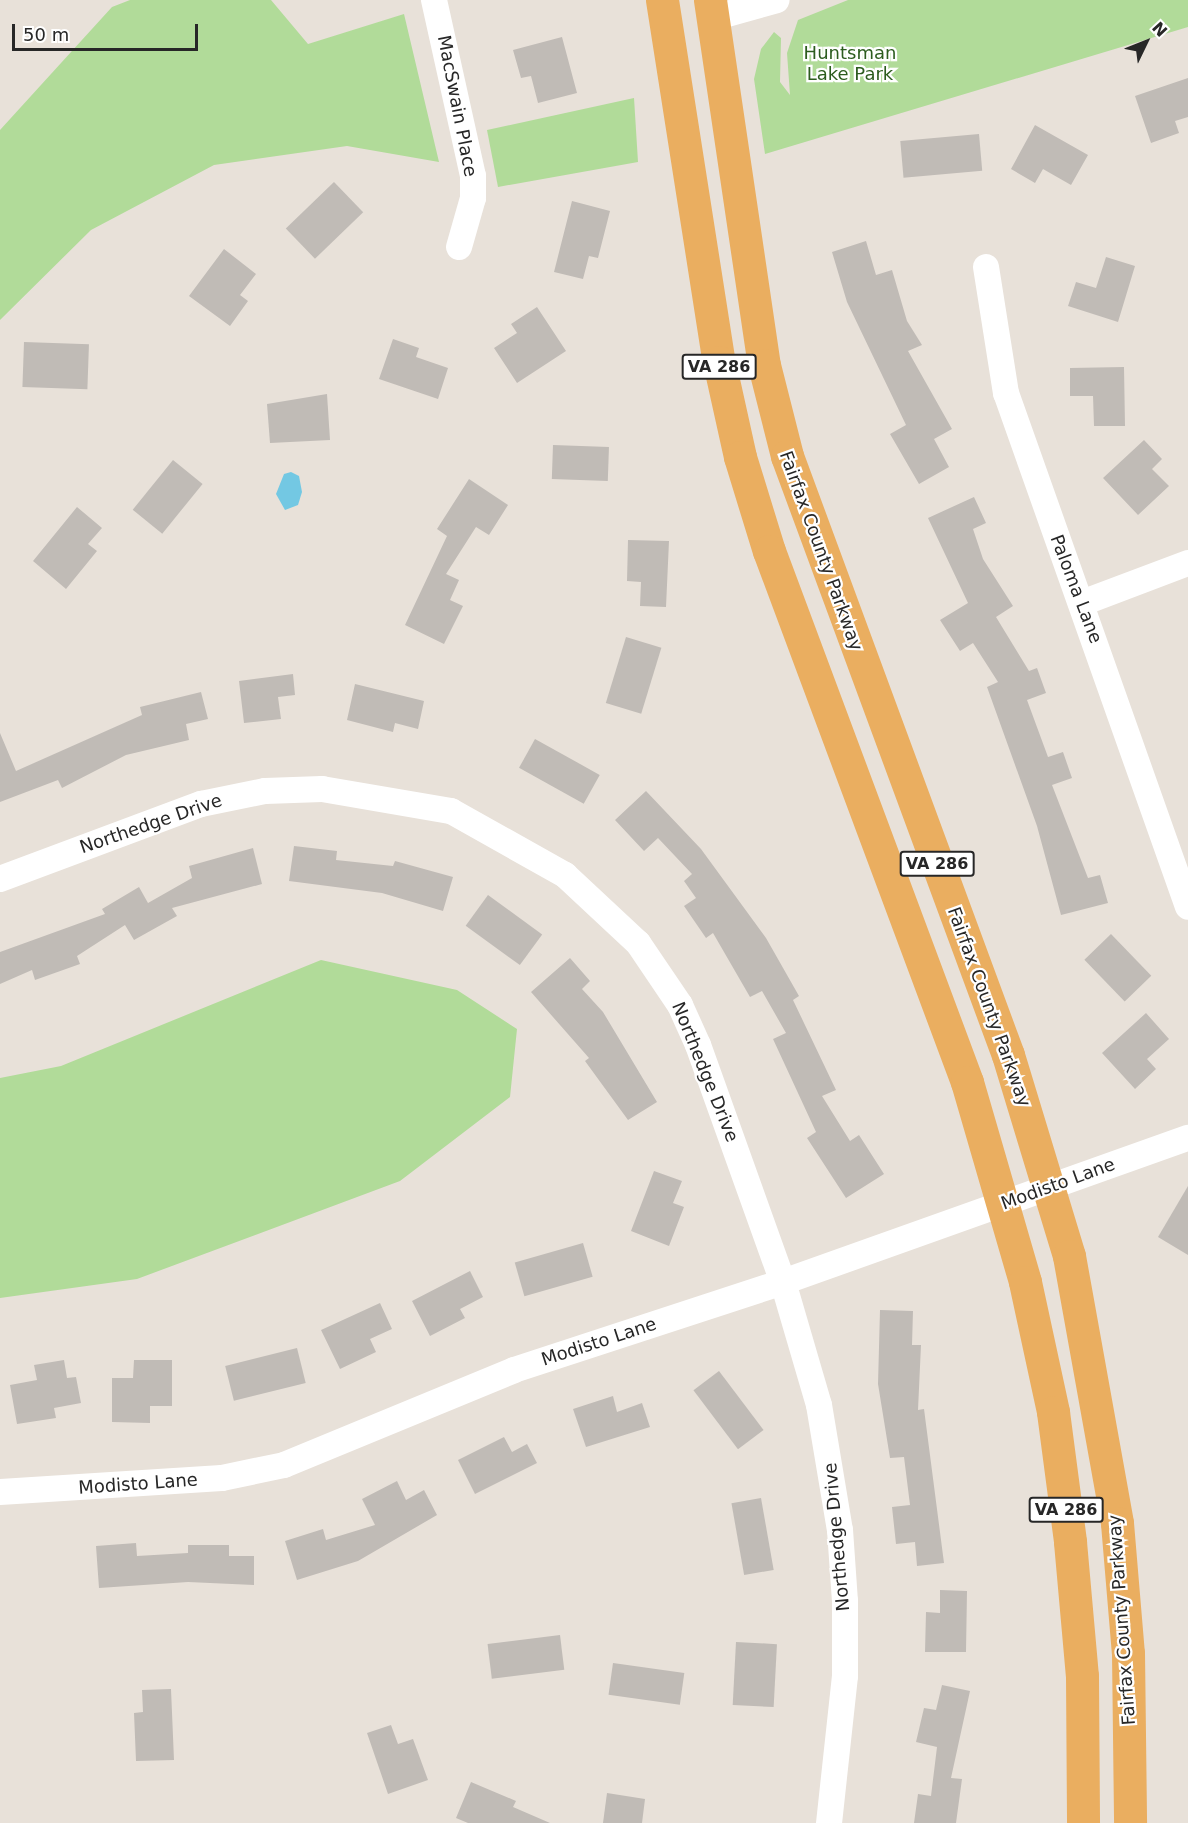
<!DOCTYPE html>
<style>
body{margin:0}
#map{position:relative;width:1188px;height:1823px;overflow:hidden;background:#e8e1d9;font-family:"DejaVu Sans",sans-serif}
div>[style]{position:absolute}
.green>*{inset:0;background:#b1db99}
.water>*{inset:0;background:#73c8e3}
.building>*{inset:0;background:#c0bbb6;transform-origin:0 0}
.minor>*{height:26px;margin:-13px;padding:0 13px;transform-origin:13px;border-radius:13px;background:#fff}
.trunk>*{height:33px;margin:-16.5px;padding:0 16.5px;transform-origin:16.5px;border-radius:16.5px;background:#eaae60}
span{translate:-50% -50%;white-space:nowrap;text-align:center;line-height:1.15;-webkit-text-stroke:4.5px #fff;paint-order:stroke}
.shield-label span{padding:2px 4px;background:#fff;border:2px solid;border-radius:4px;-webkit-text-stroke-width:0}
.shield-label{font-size:16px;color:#272727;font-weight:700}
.park-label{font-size:18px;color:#2c5c1e}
.street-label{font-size:18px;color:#272727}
.north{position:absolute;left:1116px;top:12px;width:60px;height:60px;-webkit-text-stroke:4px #fff;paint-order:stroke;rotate:47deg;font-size:16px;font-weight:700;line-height:24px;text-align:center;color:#272727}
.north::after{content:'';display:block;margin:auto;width:21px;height:27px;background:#272727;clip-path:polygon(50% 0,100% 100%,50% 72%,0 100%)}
.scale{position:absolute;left:12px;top:24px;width:186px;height:27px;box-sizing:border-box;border:3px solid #272727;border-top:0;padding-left:8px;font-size:18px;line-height:21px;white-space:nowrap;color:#272727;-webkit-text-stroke:4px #fff;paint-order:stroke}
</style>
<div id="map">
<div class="green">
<div style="clip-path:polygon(130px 0,271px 0,308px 44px,404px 14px,439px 162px,347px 146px,214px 165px,91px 230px,0 320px,0 130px,112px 7px)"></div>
<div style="clip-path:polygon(848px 0,1188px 0,1188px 27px,765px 154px,754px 79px,761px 49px,774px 32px,781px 38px,780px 82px,790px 95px,787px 53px,798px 20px)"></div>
<div style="clip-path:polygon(634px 98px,638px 162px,498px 187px,487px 130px)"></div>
<div style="clip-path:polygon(321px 960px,457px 990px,517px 1029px,510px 1097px,400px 1181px,137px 1279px,0 1298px,0 1078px,61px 1066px)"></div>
</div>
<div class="water">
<div style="clip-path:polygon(291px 472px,299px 476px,302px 492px,298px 505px,285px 510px,276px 494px,284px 474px)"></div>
</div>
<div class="building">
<div style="clip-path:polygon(562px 37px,577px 93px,538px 103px,531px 76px,521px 78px,513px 50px)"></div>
<div style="clip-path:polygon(1188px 78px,1188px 117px,1175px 121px,1179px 133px,1151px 143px,1135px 96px)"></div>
<div style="clip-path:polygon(1035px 125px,1088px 155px,1071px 185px,1043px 169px,1035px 183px,1011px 169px)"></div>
<div style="left:979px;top:134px;width:37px;height:79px;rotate:85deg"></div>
<div style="left:334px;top:182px;width:42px;height:67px;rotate:46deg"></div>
<div style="clip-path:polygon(572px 201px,610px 211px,598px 258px,589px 256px,583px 279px,554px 272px)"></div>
<div style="clip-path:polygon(866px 241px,876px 275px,892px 270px,907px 321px,922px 345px,908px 351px,952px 429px,934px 439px,949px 467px,919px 484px,890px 434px,906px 425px,847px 302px,832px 252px)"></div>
<div style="clip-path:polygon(224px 249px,256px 274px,240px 295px,248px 301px,230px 326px,189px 296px)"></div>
<div style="clip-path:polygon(1106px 257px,1135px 266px,1118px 322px,1068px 306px,1076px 282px,1096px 288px)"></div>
<div style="clip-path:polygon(537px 307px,566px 351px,517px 383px,494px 348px,517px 333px,511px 324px)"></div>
<div style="clip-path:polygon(393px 339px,419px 348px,416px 357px,448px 368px,438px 399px,379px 379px)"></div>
<div style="left:24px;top:342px;width:65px;height:45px;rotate:2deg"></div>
<div style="clip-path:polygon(1124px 367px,1125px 426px,1094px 426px,1093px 396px,1070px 396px,1070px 368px)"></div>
<div style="clip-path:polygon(327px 394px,330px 440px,270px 443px,267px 404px)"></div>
<div style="clip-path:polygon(1144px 440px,1162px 459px,1152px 469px,1169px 486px,1138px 515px,1103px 478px)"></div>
<div style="left:553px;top:445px;width:56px;height:34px;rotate:2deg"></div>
<div style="left:173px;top:460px;width:38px;height:64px;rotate:39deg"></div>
<div style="clip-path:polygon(469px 479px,508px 505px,489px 535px,476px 527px,446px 574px,459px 580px,450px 600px,463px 606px,444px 644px,405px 625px,447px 536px,437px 529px)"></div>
<div style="clip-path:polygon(974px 497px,986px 523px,973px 529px,983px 559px,1013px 606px,996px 617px,1029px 671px,1037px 668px,1046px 693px,1027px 700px,1048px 757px,1063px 752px,1072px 778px,1052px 785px,1088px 878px,1100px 875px,1108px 903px,1061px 915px,1037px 826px,987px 687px,998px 682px,973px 643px,960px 651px,940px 620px,968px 603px,928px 518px)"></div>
<div style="clip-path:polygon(77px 507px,102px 528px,88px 544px,97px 551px,66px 589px,33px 561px)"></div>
<div style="clip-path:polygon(628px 540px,669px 541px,666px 607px,640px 606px,641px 582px,627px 581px)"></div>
<div style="left:626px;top:637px;width:37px;height:69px;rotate:17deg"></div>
<div style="clip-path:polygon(293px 674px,295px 695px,278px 697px,281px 719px,244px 723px,239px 681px)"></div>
<div style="clip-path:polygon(355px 684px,424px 701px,418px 729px,395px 723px,393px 732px,347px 720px)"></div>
<div style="clip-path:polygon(201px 692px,208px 719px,186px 724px,189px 740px,126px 755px,62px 788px,58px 780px,0 802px,0 733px,16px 771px,142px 715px,140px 707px)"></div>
<div style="left:535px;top:739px;width:74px;height:33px;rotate:29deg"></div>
<div style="clip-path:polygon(646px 791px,701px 849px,766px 938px,799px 996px,793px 1000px,836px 1090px,822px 1096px,850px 1141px,859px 1135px,884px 1174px,846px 1198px,807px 1138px,816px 1132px,773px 1039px,786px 1033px,762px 991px,750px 997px,713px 933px,706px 938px,684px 906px,696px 898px,684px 881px,692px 874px,658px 838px,644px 851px,615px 820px)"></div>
<div style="clip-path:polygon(294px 846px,337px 851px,336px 860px,393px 866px,395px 861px,453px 877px,443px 911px,382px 893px,289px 881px)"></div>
<div style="clip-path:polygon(253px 848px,262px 884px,172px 908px,177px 916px,134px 940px,125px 925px,77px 956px,80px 964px,35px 980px,32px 970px,0 984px,0 952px,105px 914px,102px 909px,139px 887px,148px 903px,192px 878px,189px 866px)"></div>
<div style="left:488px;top:895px;width:67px;height:38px;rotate:36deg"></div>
<div style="left:1111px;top:934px;width:58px;height:37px;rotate:46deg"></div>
<div style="clip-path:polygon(570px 958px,590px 981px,582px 989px,603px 1012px,657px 1102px,628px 1120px,585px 1061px,589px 1058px,531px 992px)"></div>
<div style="clip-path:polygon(1146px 1013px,1169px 1039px,1147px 1059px,1156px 1069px,1135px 1089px,1102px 1053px)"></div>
<div style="clip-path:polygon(654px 1171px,682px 1181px,673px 1203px,684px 1207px,669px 1246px,631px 1231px)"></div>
<div style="clip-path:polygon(1188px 1186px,1188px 1255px,1158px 1237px)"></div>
<div style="left:583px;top:1243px;width:35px;height:71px;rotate:74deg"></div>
<div style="clip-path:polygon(470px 1271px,483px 1297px,460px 1309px,465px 1318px,430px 1336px,412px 1301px)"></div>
<div style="clip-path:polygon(380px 1303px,392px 1329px,370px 1339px,376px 1352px,340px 1369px,321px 1330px)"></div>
<div style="clip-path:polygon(880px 1310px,913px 1311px,912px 1345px,921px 1345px,918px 1410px,924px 1409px,944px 1563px,917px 1566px,915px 1542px,896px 1544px,892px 1507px,910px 1505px,904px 1457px,890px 1458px,878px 1384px)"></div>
<div style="left:297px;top:1348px;width:36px;height:74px;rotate:76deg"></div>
<div style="clip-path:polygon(64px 1360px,67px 1378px,76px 1377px,81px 1403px,54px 1408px,56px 1418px,17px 1424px,10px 1385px,37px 1380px,34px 1365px)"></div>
<div style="clip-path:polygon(134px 1360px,172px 1360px,172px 1406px,150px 1406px,150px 1423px,112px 1422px,112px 1378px,133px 1378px)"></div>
<div style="left:719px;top:1371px;width:74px;height:32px;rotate:53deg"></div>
<div style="clip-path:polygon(613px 1396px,617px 1412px,642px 1403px,650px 1427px,586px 1447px,573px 1409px)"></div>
<div style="clip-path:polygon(504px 1437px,512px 1452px,527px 1444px,537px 1463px,475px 1494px,458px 1460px)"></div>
<div style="clip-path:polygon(397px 1481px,406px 1500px,424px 1490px,437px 1515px,358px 1561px,297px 1580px,285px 1541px,323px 1529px,326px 1540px,375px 1525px,362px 1499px)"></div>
<div style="left:761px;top:1498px;width:73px;height:30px;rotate:80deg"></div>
<div style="clip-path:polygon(136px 1543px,137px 1556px,188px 1553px,188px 1545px,229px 1545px,229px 1556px,254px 1556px,254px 1585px,188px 1582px,99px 1588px,96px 1546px)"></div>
<div style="clip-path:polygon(940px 1590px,967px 1591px,966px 1652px,925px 1652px,926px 1612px,940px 1613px)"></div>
<div style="left:560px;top:1635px;width:35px;height:73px;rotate:83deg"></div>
<div style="left:736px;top:1642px;width:41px;height:63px;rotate:3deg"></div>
<div style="left:613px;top:1663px;width:72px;height:32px;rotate:8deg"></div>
<div style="clip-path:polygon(942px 1685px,970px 1691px,951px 1778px,962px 1779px,956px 1823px,914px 1823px,918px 1794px,931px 1796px,937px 1747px,916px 1742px,924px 1708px,936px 1710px)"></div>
<div style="clip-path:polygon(171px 1689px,174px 1760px,136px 1761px,134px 1713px,143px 1712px,142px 1690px)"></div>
<div style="clip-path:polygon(391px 1725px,398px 1744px,413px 1739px,428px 1780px,388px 1794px,367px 1733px)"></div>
<div style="clip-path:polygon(471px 1782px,516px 1801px,513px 1807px,550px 1823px,468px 1823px,456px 1818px)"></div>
<div style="clip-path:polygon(607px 1793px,645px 1799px,642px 1823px,603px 1823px)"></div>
</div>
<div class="minor">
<div style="left:434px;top:0;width:180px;rotate:77.5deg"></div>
<div style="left:473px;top:176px;width:22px;rotate:90deg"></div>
<div style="left:473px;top:198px;width:51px;rotate:105.9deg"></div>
<div style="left:713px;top:18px;width:66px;rotate:-15.7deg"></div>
<div style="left:986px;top:267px;width:128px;rotate:81deg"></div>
<div style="left:1006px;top:393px;width:545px;rotate:70.5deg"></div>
<div style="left:1082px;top:603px;width:113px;rotate:-20.7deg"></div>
<div style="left:0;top:879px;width:215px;rotate:-20.5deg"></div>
<div style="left:201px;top:804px;width:65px;rotate:-11.5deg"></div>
<div style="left:265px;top:791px;width:57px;rotate:-2deg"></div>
<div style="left:322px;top:789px;width:131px;rotate:9.7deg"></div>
<div style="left:451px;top:811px;width:131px;rotate:29.3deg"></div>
<div style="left:565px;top:875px;width:100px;rotate:43deg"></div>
<div style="left:638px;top:943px;width:75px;rotate:55.9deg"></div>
<div style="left:680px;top:1005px;width:44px;rotate:65.8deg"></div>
<div style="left:698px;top:1045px;width:252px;rotate:70.3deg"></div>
<div style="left:783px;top:1282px;width:128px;rotate:73.7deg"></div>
<div style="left:819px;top:1405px;width:127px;rotate:80.5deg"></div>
<div style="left:840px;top:1530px;width:71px;rotate:86deg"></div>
<div style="left:845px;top:1601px;width:75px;rotate:90deg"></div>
<div style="left:845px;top:1676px;width:148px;rotate:96.2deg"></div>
<div style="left:0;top:1492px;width:222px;rotate:-3.6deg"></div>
<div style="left:222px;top:1478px;width:63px;rotate:-11.8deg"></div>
<div style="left:284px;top:1465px;width:249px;rotate:-22.4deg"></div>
<div style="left:514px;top:1370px;width:283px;rotate:-18.1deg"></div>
<div style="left:783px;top:1282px;width:430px;rotate:-19.6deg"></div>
</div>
<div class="trunk">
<div style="left:662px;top:0;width:366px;rotate:81.1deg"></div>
<div style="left:719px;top:362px;width:97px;rotate:77.5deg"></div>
<div style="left:740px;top:457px;width:98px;rotate:72.9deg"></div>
<div style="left:769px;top:551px;width:567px;rotate:69.55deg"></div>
<div style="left:967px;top:1082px;width:208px;rotate:73.8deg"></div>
<div style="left:1025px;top:1282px;width:133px;rotate:77.8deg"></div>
<div style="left:1053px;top:1412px;width:131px;rotate:82.5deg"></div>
<div style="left:1070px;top:1542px;width:135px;rotate:84.9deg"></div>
<div style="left:1082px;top:1676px;width:147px;rotate:89.6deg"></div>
<div style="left:710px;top:0;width:369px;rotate:81.6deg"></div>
<div style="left:764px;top:365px;width:94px;rotate:75.8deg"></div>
<div style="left:787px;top:456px;width:638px;rotate:69.75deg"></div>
<div style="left:1008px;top:1055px;width:210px;rotate:73.1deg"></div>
<div style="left:1069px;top:1256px;width:271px;rotate:79.8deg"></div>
<div style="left:1117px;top:1523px;width:130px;rotate:85.2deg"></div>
<div style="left:1128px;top:1653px;width:170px;rotate:89.3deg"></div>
</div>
<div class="shield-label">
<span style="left:719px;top:367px">VA 286</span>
<span style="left:937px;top:864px">VA 286</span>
<span style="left:1066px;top:1510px">VA 286</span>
</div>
<div class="park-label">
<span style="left:850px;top:64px">Huntsman<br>Lake Park</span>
</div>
<div class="street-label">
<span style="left:457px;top:106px;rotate:79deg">MacSwain Place</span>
<span style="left:821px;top:551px;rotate:70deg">Fairfax County Parkway</span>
<span style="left:1076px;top:589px;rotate:69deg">Paloma Lane</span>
<span style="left:151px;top:824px;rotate:-19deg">Northedge Drive</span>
<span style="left:989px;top:1007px;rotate:70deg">Fairfax County Parkway</span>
<span style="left:705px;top:1072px;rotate:68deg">Northedge Drive</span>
<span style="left:1058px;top:1184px;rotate:-20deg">Modisto Lane</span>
<span style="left:599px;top:1342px;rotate:-18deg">Modisto Lane</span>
<span style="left:138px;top:1484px;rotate:-4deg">Modisto Lane</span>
<span style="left:837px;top:1537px;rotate:-95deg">Northedge Drive</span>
<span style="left:1122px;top:1620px;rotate:-94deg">Fairfax County Parkway</span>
</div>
<div class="north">N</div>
<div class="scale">50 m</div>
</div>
